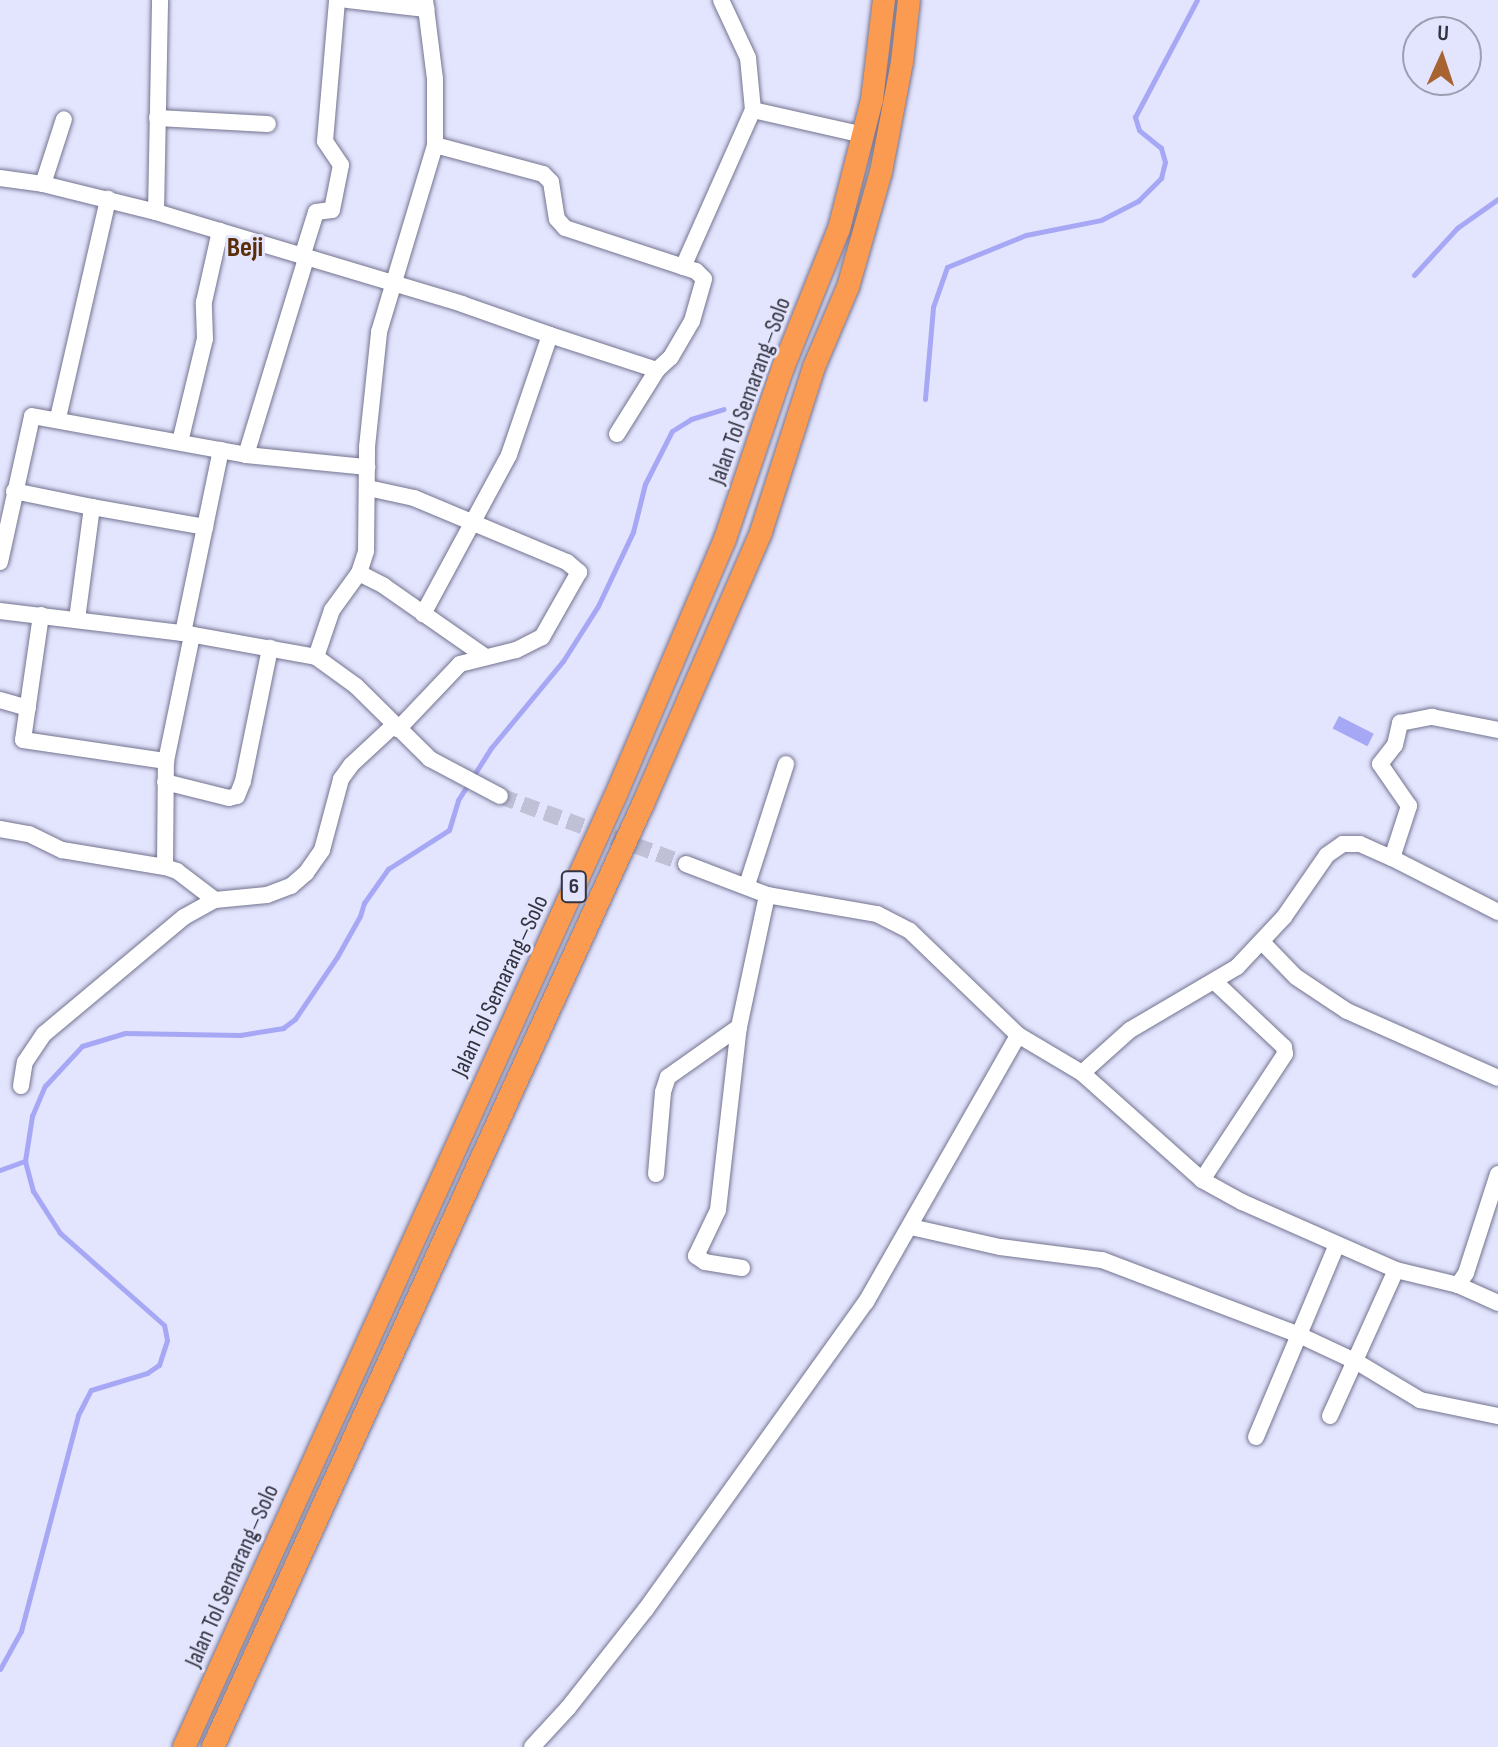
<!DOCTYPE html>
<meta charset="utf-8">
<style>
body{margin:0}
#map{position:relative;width:1498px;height:1747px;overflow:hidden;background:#e3e4fd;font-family:"Sofia Sans Condensed",sans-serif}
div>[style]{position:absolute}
.water>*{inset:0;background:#a7a8f5;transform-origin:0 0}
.stream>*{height:5px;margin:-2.5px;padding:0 2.5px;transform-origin:2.5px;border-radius:2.5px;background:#a7a8f5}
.minor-tunnel>*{height:16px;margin-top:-8px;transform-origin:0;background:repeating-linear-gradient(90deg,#c0c1d7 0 16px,transparent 0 24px)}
.roads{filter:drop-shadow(0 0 2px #737490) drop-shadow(0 0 2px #737490)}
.minor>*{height:16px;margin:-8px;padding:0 8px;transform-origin:8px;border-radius:8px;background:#fff}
.highway>*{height:22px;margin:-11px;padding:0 11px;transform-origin:11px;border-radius:11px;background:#fb9a51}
span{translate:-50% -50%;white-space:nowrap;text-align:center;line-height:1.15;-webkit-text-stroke:6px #e3e4fd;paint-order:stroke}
.shield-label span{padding:2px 6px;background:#e3e4fd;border:2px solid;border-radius:6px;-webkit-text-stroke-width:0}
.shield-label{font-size:22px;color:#333440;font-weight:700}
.street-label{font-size:24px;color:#333440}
.quarter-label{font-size:28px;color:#5a2e08;font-weight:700}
.north{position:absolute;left:1402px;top:16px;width:80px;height:80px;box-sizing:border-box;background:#e3e4fd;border:2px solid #9d9eb1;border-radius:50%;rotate:3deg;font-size:22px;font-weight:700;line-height:32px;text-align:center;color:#333440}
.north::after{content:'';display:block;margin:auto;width:28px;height:36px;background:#a76432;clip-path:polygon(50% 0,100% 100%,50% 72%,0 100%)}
</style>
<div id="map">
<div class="water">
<div style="left:1339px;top:716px;width:39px;height:14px;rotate:27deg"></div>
</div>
<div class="stream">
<div style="left:1414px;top:275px;width:64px;rotate:-47.5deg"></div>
<div style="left:1457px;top:228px;width:50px;rotate:-35.3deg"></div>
<div style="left:925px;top:399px;width:92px;rotate:-85deg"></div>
<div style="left:933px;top:307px;width:42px;rotate:-70.7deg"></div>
<div style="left:947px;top:267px;width:85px;rotate:-22.1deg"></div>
<div style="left:1026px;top:235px;width:76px;rotate:-11.3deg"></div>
<div style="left:1101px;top:220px;width:42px;rotate:-27.2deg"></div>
<div style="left:1138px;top:201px;width:33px;rotate:-45deg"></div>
<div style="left:1161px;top:178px;width:16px;rotate:-76deg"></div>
<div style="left:1165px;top:162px;width:15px;rotate:-106deg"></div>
<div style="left:1161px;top:148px;width:28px;rotate:-141deg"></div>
<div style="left:1139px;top:130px;width:14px;rotate:-107deg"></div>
<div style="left:1135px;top:117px;width:132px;rotate:-62.1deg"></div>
<div style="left:0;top:1170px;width:27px;rotate:-20deg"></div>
<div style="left:0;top:1669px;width:43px;rotate:-61.1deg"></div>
<div style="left:21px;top:1631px;width:223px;rotate:-75.2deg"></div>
<div style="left:78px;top:1415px;width:28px;rotate:-63deg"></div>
<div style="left:91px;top:1390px;width:59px;rotate:-16.9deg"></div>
<div style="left:147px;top:1373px;width:14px;rotate:-34deg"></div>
<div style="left:159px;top:1365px;width:26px;rotate:-72deg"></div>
<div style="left:167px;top:1340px;width:15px;rotate:-101deg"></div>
<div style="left:164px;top:1325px;width:139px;rotate:-138.5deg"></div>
<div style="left:60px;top:1233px;width:50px;rotate:-122.7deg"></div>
<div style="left:33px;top:1191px;width:31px;rotate:-105deg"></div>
<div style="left:25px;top:1161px;width:46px;rotate:-81.2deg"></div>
<div style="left:32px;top:1116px;width:33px;rotate:-67deg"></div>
<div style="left:45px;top:1086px;width:54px;rotate:-47.2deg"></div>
<div style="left:82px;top:1046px;width:45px;rotate:-16.8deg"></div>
<div style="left:125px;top:1033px;width:115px;rotate:1deg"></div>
<div style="left:240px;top:1035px;width:44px;rotate:-9.2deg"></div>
<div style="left:283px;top:1028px;width:15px;rotate:-37deg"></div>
<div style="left:295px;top:1019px;width:75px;rotate:-55.9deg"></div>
<div style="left:337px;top:957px;width:47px;rotate:-60.7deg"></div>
<div style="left:360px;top:916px;width:14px;rotate:-73deg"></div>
<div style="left:364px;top:903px;width:42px;rotate:-54.8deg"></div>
<div style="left:388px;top:869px;width:72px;rotate:-32.6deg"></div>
<div style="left:449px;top:830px;width:31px;rotate:-73deg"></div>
<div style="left:458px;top:800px;width:62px;rotate:-57.6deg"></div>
<div style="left:491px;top:748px;width:113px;rotate:-50.4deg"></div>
<div style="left:563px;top:661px;width:65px;rotate:-57.5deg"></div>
<div style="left:598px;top:606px;width:82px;rotate:-64.7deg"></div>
<div style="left:633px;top:532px;width:49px;rotate:-76deg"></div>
<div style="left:645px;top:484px;width:59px;rotate:-63deg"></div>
<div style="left:672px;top:431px;width:22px;rotate:-32deg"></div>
<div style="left:691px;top:419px;width:34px;rotate:-17deg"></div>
</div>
<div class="minor-tunnel">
<div style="left:500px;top:796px;width:198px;rotate:20.1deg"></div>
</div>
<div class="roads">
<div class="minor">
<div style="left:347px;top:0;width:80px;rotate:6.5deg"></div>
<div style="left:721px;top:0;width:64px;rotate:65deg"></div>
<div style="left:748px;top:58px;width:52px;rotate:84.5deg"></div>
<div style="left:753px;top:110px;width:114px;rotate:12.7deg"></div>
<div style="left:157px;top:118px;width:111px;rotate:3.1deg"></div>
<div style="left:435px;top:145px;width:112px;rotate:15deg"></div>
<div style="left:543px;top:174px;width:11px;rotate:45deg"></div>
<div style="left:551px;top:182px;width:37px;rotate:81deg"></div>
<div style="left:557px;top:219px;width:12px;rotate:48deg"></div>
<div style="left:565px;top:228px;width:138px;rotate:18.2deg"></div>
<div style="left:696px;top:271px;width:11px;rotate:45deg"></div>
<div style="left:704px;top:279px;width:44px;rotate:105.9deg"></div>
<div style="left:692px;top:321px;width:42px;rotate:120.3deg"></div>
<div style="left:671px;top:357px;width:19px;rotate:137deg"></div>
<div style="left:657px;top:370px;width:113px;rotate:-161.9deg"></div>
<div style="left:0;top:178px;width:43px;rotate:7.9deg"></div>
<div style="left:43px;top:184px;width:116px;rotate:13.9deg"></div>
<div style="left:156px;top:212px;width:320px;rotate:16.7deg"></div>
<div style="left:462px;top:304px;width:93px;rotate:19.4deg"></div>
<div style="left:550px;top:335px;width:127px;rotate:108.9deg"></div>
<div style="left:509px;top:455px;width:181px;rotate:118.4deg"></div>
<div style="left:43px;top:184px;width:68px;rotate:-72.1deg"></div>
<div style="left:156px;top:212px;width:212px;rotate:-88.9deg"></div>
<div style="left:302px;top:257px;width:47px;rotate:-72.7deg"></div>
<div style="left:316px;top:212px;width:16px;rotate:-7deg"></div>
<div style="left:332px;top:210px;width:46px;rotate:-78.7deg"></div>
<div style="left:341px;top:165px;width:29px;rotate:-124deg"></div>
<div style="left:325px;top:141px;width:142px;rotate:-85.1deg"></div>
<div style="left:683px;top:267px;width:172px;rotate:-66deg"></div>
<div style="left:58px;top:418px;width:225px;rotate:-77.1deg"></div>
<div style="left:617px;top:434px;width:75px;rotate:-58deg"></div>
<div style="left:180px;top:442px;width:106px;rotate:-76.4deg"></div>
<div style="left:205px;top:339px;width:37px;rotate:-92deg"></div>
<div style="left:204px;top:302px;width:73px;rotate:-77.3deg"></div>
<div style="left:246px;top:455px;width:205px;rotate:-73deg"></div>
<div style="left:368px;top:488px;width:47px;rotate:12.3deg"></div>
<div style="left:414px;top:498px;width:166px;rotate:22.7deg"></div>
<div style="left:567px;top:562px;width:16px;rotate:40deg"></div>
<div style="left:579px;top:572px;width:75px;rotate:119.6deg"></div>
<div style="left:542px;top:637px;width:29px;rotate:153deg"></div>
<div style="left:516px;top:650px;width:58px;rotate:166deg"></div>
<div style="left:460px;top:664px;width:90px;rotate:133.6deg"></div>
<div style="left:14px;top:491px;width:80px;rotate:11.6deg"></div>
<div style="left:92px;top:507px;width:113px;rotate:97.6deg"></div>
<div style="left:92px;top:507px;width:115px;rotate:10deg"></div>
<div style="left:0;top:562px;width:149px;rotate:-77.6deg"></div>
<div style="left:32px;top:416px;width:218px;rotate:10.3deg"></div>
<div style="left:246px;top:455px;width:122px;rotate:5.7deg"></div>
<div style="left:359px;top:573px;width:28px;rotate:27deg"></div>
<div style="left:384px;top:586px;width:121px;rotate:34.9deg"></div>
<div style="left:0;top:611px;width:184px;rotate:6.9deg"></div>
<div style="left:183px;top:633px;width:135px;rotate:10.2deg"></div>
<div style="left:316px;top:657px;width:49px;rotate:35.9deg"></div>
<div style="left:356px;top:686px;width:104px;rotate:44.6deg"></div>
<div style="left:430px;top:759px;width:79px;rotate:27.9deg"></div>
<div style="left:41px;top:615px;width:126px;rotate:98.2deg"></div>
<div style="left:23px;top:740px;width:145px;rotate:8.4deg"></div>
<div style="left:183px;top:633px;width:187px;rotate:-78.3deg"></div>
<div style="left:316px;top:657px;width:50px;rotate:-71.2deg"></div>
<div style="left:332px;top:610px;width:46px;rotate:-53.9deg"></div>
<div style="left:359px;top:573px;width:23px;rotate:-72deg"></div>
<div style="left:366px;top:551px;width:104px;rotate:-89.4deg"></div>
<div style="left:367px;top:447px;width:116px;rotate:-84deg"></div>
<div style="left:379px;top:332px;width:195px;rotate:-73.3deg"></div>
<div style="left:435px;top:145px;width:66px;rotate:-90deg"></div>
<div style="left:435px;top:79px;width:80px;rotate:-97.2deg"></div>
<div style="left:0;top:700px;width:29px;rotate:16deg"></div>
<div style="left:165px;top:782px;width:66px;rotate:14deg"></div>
<div style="left:229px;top:798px;width:8px;rotate:-14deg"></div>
<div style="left:237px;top:796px;width:16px;rotate:-68deg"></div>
<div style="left:243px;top:781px;width:136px;rotate:-78.5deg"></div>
<div style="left:0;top:829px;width:29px;rotate:10deg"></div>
<div style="left:29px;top:834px;width:37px;rotate:26deg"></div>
<div style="left:62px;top:850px;width:104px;rotate:9.4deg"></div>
<div style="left:165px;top:867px;width:106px;rotate:-89.5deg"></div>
<div style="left:166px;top:761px;width:129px;rotate:-78.3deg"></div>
<div style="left:1392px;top:858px;width:55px;rotate:-71.9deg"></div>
<div style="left:1409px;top:806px;width:51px;rotate:-124.6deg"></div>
<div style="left:1380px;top:764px;width:24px;rotate:-52deg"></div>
<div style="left:1395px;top:745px;width:23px;rotate:-77deg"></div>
<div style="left:1400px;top:723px;width:33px;rotate:-11deg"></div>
<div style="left:1432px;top:717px;width:67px;rotate:11.1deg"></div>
<div style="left:686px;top:864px;width:87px;rotate:20.9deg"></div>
<div style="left:767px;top:895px;width:112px;rotate:9.8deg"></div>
<div style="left:877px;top:914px;width:37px;rotate:27deg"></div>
<div style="left:910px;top:931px;width:150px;rotate:43.9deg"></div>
<div style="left:1018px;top:1035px;width:74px;rotate:30.7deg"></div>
<div style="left:1082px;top:1073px;width:161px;rotate:41.7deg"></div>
<div style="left:1202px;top:1180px;width:46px;rotate:28.8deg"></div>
<div style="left:1242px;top:1202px;width:168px;rotate:23.8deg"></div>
<div style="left:1396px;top:1270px;width:64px;rotate:13.6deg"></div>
<div style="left:1458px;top:1285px;width:14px;rotate:-56deg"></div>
<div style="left:1466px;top:1273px;width:104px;rotate:-72.1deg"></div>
<div style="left:165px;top:867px;width:13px;rotate:18deg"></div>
<div style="left:177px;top:871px;width:48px;rotate:37.3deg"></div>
<div style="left:747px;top:885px;width:127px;rotate:-72.1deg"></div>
<div style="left:1263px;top:943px;width:47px;rotate:45.9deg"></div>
<div style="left:1296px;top:977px;width:61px;rotate:33.7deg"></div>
<div style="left:1347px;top:1011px;width:165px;rotate:23.9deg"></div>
<div style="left:1082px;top:1073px;width:64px;rotate:-41.9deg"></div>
<div style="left:1130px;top:1030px;width:124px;rotate:-30.5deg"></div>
<div style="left:1237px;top:967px;width:69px;rotate:-46.8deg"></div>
<div style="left:1284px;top:917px;width:75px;rotate:-55.3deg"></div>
<div style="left:1327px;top:855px;width:19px;rotate:-35deg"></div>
<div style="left:1343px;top:844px;width:17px"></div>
<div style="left:1360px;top:844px;width:35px;rotate:24deg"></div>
<div style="left:1392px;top:858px;width:119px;rotate:27deg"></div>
<div style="left:21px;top:1086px;width:24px;rotate:-81deg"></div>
<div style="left:25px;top:1062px;width:34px;rotate:-56deg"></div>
<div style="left:44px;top:1034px;width:182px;rotate:-39.9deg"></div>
<div style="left:184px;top:917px;width:35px;rotate:-29deg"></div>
<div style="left:215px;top:900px;width:52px;rotate:-5.5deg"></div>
<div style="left:267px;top:895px;width:26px;rotate:-21deg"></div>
<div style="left:291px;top:886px;width:20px;rotate:-41deg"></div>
<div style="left:306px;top:873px;width:28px;rotate:-55deg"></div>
<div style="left:322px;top:850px;width:73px;rotate:-75deg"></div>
<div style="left:341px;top:779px;width:17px;rotate:-54deg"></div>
<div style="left:351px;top:765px;width:59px;rotate:-42.9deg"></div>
<div style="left:656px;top:1174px;width:82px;rotate:-85.1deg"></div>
<div style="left:663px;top:1092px;width:16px;rotate:-72deg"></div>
<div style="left:668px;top:1077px;width:87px;rotate:-35.2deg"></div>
<div style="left:1202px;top:1180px;width:151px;rotate:-56.6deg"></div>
<div style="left:1285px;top:1054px;width:7px;rotate:-98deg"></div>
<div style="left:1284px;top:1047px;width:95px;rotate:-136.7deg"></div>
<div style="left:911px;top:1227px;width:91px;rotate:12.7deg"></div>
<div style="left:1000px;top:1247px;width:103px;rotate:7.3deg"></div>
<div style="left:1102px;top:1260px;width:209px;rotate:20.8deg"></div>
<div style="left:1297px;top:1334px;width:66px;rotate:25deg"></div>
<div style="left:1357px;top:1362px;width:74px;rotate:31.1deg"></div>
<div style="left:1420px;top:1400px;width:80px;rotate:11.6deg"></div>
<div style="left:742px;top:1268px;width:37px;rotate:-171deg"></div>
<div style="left:705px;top:1262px;width:11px;rotate:-146deg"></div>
<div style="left:696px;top:1256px;width:51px;rotate:-64.4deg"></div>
<div style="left:718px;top:1210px;width:184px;rotate:-83.5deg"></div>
<div style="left:739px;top:1027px;width:135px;rotate:-78deg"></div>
<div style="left:1458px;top:1285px;width:44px;rotate:24.2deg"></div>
<div style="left:1330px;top:1416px;width:160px;rotate:-65.7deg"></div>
<div style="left:1256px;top:1437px;width:209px;rotate:-67.2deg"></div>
<div style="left:532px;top:1747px;width:53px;rotate:-47.3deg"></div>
<div style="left:568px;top:1708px;width:126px;rotate:-51.8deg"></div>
<div style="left:646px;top:1609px;width:378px;rotate:-54.4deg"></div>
<div style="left:866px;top:1302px;width:307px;rotate:-60.3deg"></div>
</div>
<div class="highway">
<div style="left:184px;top:1747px;width:1043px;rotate:-65.6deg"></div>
<div style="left:615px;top:797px;width:280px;rotate:-66.9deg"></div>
<div style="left:725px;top:539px;width:181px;rotate:-71.3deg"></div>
<div style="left:783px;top:368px;width:150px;rotate:-68.1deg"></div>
<div style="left:839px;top:229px;width:133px;rotate:-75.7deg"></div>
<div style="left:872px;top:100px;width:101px;rotate:-83.2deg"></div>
<div style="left:213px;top:1747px;width:1036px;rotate:-65.49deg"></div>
<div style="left:643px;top:804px;width:296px;rotate:-66.5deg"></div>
<div style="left:761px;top:532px;width:173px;rotate:-72.2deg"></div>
<div style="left:814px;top:367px;width:87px;rotate:-67deg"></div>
<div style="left:848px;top:287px;width:120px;rotate:-74deg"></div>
<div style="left:881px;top:172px;width:112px;rotate:-79.2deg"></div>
<div style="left:902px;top:62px;width:62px;rotate:-83.6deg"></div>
</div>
</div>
<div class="shield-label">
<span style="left:574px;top:887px">6</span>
</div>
<div class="street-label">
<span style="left:750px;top:391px;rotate:-70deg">Jalan Tol Semarang–Solo</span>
<span style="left:500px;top:986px;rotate:-65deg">Jalan Tol Semarang–Solo</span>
<span style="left:232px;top:1576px;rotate:-66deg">Jalan Tol Semarang–Solo</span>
</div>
<div class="quarter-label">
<span style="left:245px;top:248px">Beji</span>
</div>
<div class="north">U</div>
</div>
